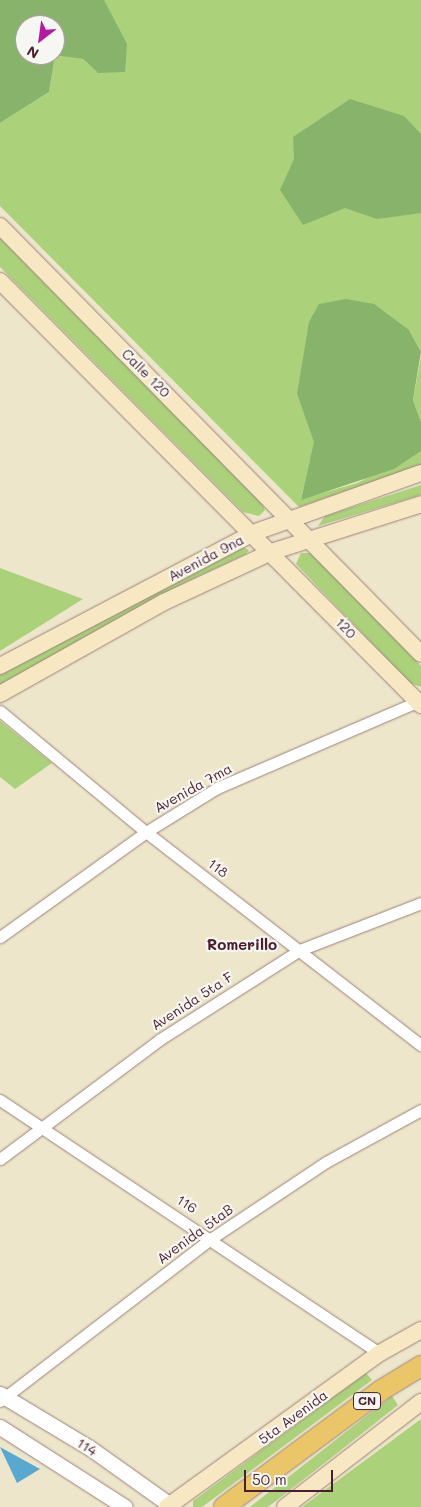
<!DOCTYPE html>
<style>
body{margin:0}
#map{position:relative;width:421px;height:1507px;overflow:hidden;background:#eee6cb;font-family:Mali,sans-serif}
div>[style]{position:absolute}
.green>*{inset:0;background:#abd17b}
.forest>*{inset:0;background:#88b36b}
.water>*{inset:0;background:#57a9d2}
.roads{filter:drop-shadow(0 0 1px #9c827b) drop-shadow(0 0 1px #9c827b)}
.minor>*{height:11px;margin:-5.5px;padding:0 5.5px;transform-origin:5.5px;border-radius:5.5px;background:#fff}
.tertiary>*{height:15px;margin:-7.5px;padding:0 7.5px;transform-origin:7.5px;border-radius:7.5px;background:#fff}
.secondary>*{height:16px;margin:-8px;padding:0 8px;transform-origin:8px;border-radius:8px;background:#f7e8c3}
.trunk>*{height:20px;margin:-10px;padding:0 10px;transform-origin:10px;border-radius:10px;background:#ebc669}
span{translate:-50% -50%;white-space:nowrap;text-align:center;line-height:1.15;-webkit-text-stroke:4.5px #f6f6f2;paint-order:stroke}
.shield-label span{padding:1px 4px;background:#f6f6f2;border:1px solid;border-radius:4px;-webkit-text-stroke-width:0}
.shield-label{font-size:12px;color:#4a1f2b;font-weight:700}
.street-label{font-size:14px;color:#4a1f2b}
.neighbourhood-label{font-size:15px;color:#4a1f2b;font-weight:700}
.north{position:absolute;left:15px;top:15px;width:50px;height:50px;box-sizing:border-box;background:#f6f6f2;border:1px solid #b1a0a2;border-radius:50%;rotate:210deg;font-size:14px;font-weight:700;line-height:20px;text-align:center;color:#4a1f2b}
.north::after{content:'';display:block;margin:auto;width:18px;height:22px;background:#b5179e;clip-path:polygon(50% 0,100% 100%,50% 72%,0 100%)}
.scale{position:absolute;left:244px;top:1470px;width:89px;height:22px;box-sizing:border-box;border:2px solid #4a1f2b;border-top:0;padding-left:6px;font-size:15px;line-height:18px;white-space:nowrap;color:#4a1f2b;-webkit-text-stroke:4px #f6f6f2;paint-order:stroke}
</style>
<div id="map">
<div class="green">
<div style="clip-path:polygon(104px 0,421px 0,421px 352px,409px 330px,297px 394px,315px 442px,301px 499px,357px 483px,421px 451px,421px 465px,299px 507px,0 206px,0 123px,49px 92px,55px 53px,83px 59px,98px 73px)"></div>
<div style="clip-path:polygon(0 238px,262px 503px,265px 510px,259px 516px,243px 512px,0 267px)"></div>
<div style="clip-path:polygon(421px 357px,421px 422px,413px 400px)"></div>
<div style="clip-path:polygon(421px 485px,421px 495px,318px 526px,325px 516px)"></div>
<div style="clip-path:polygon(240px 546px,249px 550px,246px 554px,186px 582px,0 685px,0 672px)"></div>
<div style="clip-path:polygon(301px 553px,313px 553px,421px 666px,421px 687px,410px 683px,296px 564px)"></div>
<div style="clip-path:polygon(0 568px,83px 599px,0 651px)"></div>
<div style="clip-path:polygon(0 721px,52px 763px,15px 789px,0 777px)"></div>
<div style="clip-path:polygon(366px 1373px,372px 1380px,202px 1507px,193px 1507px,193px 1501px)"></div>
<div style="clip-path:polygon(392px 1396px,398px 1405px,331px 1458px,268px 1507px,250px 1507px)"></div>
<div style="clip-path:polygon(421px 1419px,421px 1507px,302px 1507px)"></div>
</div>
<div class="forest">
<div style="clip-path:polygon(0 0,104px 0,127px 44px,125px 72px,98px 73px,83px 59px,55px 55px,55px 25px,25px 25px,25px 55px,55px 55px,49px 92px,0 123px)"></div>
<div style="clip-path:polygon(350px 99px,404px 116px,421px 134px,421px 213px,377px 219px,345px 208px,303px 225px,280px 190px,294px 159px,293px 137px)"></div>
<div style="clip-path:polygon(346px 299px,374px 304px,409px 330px,421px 352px,413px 400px,421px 422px,421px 451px,394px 469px,301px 500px,314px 442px,297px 394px,309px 322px,319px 304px)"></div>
</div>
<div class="water">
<div style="clip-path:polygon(0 1447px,40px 1469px,17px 1483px)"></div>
</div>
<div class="roads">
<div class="minor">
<div style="left:0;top:711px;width:190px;rotate:39.7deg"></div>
<div style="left:146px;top:832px;width:348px;rotate:37.8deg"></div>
<div style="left:0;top:937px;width:180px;rotate:-35.7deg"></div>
<div style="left:146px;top:832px;width:84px;rotate:-31.8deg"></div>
<div style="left:217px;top:788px;width:222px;rotate:-23.3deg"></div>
<div style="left:0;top:1100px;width:457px;rotate:33.7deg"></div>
<div style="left:0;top:1159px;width:199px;rotate:-36.8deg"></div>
<div style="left:159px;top:1040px;width:167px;rotate:-32.6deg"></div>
<div style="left:300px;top:950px;width:130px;rotate:-21.2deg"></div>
<div style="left:0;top:1401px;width:267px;rotate:-37.6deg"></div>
<div style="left:212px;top:1238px;width:137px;rotate:-33.7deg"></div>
<div style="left:326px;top:1162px;width:108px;rotate:-28.7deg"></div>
</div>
<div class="tertiary">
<div style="left:0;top:1394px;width:105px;rotate:31deg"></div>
<div style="left:90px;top:1448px;width:98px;rotate:35.5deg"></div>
<div style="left:0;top:1427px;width:148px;rotate:32.6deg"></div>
</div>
<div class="secondary">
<div style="left:0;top:226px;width:600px;rotate:45.47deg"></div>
<div style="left:0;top:281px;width:598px;rotate:45.2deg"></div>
<div style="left:0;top:666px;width:286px;rotate:-27.7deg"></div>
<div style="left:253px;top:533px;width:178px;rotate:-19.7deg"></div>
<div style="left:0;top:694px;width:188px;rotate:-29.3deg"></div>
<div style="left:164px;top:602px;width:118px;rotate:-25deg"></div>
<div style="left:271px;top:552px;width:157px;rotate:-17.7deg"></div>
<div style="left:167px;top:1507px;width:263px;rotate:-35.9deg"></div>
<div style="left:380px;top:1353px;width:47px;rotate:-29.3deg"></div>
<div style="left:285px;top:1507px;width:172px;rotate:-37.7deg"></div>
</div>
<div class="trunk">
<div style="left:224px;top:1507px;width:194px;rotate:-36.6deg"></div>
<div style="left:380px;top:1391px;width:48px;rotate:-31.4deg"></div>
</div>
</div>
<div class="shield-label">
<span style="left:367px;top:1401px">CN</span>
</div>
<div class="street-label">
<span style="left:146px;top:373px;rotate:45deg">Calle 120</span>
<span style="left:206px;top:558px;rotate:-28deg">Avenida 9na</span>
<span style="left:346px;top:628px;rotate:46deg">120</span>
<span style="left:193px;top:788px;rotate:-29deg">Avenida 7ma</span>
<span style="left:218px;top:868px;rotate:37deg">118</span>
<span style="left:192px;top:1001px;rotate:-33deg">Avenida 5ta F</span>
<span style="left:187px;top:1204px;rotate:33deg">116</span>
<span style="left:195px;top:1234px;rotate:-36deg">Avenida 5taB</span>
<span style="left:293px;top:1417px;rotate:-36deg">5ta Avenida</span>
<span style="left:87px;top:1447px;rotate:33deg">114</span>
</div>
<div class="neighbourhood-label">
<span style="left:242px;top:945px">Romerillo</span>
</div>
<div class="north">N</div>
<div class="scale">50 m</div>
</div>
